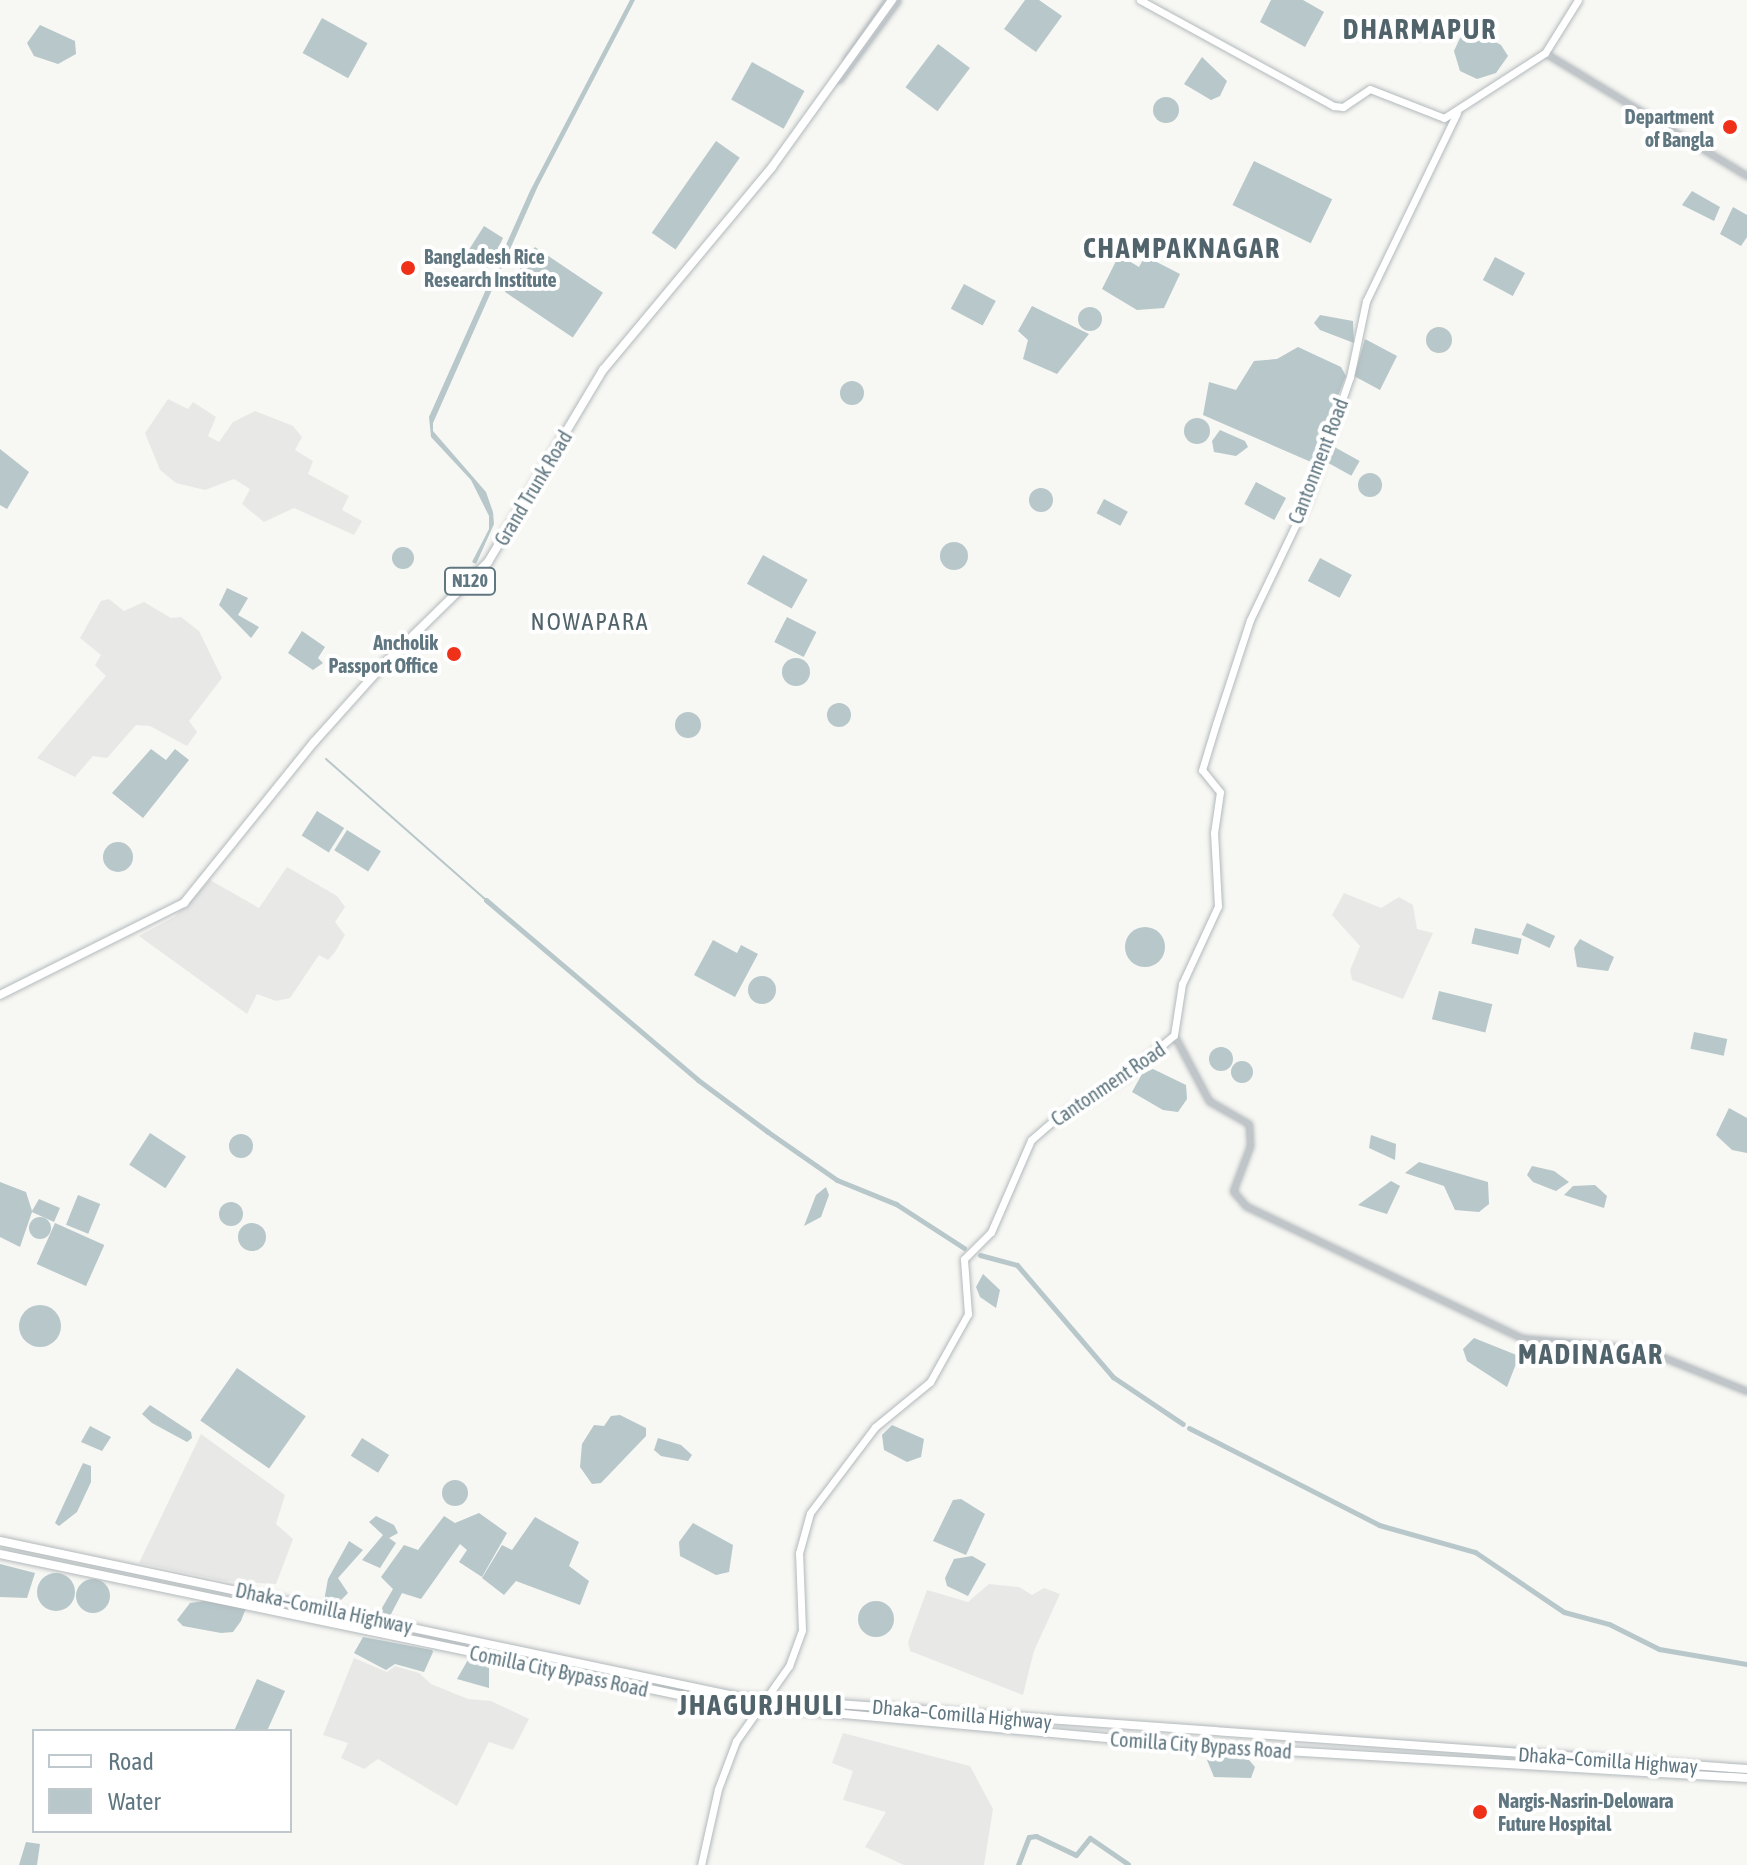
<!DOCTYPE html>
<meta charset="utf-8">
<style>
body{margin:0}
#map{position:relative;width:1747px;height:1865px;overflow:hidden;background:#f7f7f3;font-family:"Asap Condensed",sans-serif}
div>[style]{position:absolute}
.built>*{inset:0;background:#e8e8e7}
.water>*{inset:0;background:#b7c7ca;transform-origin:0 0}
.round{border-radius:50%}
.stream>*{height:2px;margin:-1px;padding:0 1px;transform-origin:1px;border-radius:1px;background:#b7c7ca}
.canal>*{height:5px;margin:-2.5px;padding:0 2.5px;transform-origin:2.5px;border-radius:2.5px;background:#b7c7ca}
.roads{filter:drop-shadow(0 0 2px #b2b9bc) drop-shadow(0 0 2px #b2b9bc)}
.minor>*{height:5px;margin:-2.5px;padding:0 2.5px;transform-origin:2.5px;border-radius:2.5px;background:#bfc5c8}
.major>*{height:7px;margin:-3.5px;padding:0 3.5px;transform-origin:3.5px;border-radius:3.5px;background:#fff}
.highway>*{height:8px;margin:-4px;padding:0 4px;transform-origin:4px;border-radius:4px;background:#fff}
.dots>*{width:22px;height:22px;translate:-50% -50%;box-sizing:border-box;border:4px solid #fff;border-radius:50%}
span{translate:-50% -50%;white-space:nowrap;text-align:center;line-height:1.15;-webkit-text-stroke:8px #fff;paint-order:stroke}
.shield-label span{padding:2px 6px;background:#fff;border:2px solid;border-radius:6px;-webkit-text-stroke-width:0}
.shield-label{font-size:18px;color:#607781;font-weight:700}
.poi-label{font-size:20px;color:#607781;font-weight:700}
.right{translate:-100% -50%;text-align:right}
.left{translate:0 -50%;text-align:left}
.street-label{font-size:20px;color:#607781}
.quarter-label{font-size:24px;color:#52646b;letter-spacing:2px}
.district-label{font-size:28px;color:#52646b;font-weight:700;letter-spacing:2px}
.legend{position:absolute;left:32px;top:1729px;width:260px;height:104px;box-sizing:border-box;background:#fff;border:2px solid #bfc9cd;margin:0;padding:10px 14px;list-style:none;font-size:24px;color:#607781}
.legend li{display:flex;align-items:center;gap:16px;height:40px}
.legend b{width:40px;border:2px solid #bfc9cd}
</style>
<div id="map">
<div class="built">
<div style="clip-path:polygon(168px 399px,188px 409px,193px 402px,216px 417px,208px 436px,219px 442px,233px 422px,255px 411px,293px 426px,302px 437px,295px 450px,313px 461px,308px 474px,349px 496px,342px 510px,362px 521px,354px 535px,294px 508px,264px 522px,242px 504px,250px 489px,234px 479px,205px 490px,176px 483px,160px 470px,145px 433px)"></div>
<div style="clip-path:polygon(109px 599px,124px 611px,144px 602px,171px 618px,181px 617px,199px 631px,222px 678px,189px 721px,197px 732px,187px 746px,150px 726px,136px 725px,107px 758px,93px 756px,75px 777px,37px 758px,106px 676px,95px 665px,101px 655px,80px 638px,101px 601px)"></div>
<div style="clip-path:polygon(287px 867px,337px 896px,345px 907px,335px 922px,345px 935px,335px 952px,328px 960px,319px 955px,290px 998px,276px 1001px,257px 994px,247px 1014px,139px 936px,174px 917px,210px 880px,259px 908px)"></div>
<div style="clip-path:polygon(1344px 893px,1381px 908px,1399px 897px,1413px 905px,1417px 929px,1433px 933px,1403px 999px,1352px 980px,1350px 970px,1360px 946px,1332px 915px)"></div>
<div style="clip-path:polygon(201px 1434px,285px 1495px,276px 1524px,293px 1539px,276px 1584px,224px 1581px,139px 1563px)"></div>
<div style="clip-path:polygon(989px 1584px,1019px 1587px,1032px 1595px,1044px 1588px,1060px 1594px,1034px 1651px,1023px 1695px,910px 1651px,908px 1642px,927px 1590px,968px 1602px)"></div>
<div style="clip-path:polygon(354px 1658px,387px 1672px,395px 1666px,419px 1673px,431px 1684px,468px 1699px,491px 1701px,529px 1719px,513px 1750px,489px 1742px,457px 1806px,378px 1759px,364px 1769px,341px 1758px,348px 1743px,323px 1735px)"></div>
<div style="clip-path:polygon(843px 1733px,970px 1766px,993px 1809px,984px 1865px,904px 1865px,865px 1847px,886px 1812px,843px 1800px,853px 1771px,832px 1763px)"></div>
</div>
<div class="water">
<div style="clip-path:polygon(630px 0,635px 0,538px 186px,433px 423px,433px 431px,486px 492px,493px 512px,494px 524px,476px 564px,472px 562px,489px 529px,489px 516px,471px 480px,431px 437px,429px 417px,530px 191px)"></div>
<div style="clip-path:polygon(1025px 0,1039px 0,1062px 16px,1036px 52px,1004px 29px)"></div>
<div style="clip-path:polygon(1271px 0,1303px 0,1324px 12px,1305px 47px,1260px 22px)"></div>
<div style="left:322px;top:18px;width:52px;height:40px;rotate:29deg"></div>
<div style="clip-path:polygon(40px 25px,75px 41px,76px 54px,58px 64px,34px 56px,27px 43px)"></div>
<div style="clip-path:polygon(1474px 30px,1501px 45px,1508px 56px,1496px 73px,1477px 79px,1460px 71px,1454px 51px,1460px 38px)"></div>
<div style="left:938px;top:44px;width:40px;height:54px;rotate:37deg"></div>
<div style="clip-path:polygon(1202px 57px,1227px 81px,1220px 96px,1211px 100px,1184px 84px)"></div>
<div style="left:752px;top:62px;width:60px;height:43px;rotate:29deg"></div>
<div class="round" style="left:1153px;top:97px;width:26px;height:26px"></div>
<div style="left:716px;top:141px;width:29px;height:112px;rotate:35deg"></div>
<div style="left:1254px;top:161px;width:87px;height:49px;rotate:26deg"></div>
<div style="clip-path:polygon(1692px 191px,1720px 207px,1714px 221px,1682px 205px)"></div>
<div style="clip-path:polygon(1733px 207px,1747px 215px,1747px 237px,1741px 246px,1720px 234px)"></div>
<div style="clip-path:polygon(484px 226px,503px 238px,486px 273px,465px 256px)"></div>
<div style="left:535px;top:247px;width:82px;height:54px;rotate:34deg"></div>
<div style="clip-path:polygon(1119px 255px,1139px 267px,1145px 256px,1180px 274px,1164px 308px,1137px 310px,1102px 289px)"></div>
<div style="left:1495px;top:257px;width:34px;height:26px;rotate:28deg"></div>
<div style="left:964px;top:284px;width:36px;height:28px;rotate:28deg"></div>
<div style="clip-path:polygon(1032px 306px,1089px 334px,1057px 374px,1023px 359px,1028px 340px,1018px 331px)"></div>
<div class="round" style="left:1078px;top:307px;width:24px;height:24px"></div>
<div style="clip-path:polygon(1320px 315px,1353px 321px,1354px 343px,1320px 330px,1314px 323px)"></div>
<div class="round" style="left:1426px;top:327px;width:26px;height:26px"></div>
<div style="clip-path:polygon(1365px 339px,1397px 356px,1380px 390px,1354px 376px)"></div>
<div style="clip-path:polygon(1298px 347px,1341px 367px,1346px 376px,1311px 462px,1203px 415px,1209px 382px,1236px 390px,1254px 361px,1277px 359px)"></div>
<div class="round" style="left:840px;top:381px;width:24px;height:24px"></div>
<div class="round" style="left:1184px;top:418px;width:26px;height:26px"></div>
<div style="clip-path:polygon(1220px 430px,1245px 441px,1248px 447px,1236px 456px,1214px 452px,1212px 441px)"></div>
<div style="left:1329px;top:444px;width:35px;height:17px;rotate:29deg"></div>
<div style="clip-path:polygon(0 449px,29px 472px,7px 509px,0 505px)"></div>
<div class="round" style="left:1358px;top:473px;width:24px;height:24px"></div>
<div style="left:1256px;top:482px;width:34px;height:25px;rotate:28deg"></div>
<div class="round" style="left:1029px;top:488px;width:24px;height:24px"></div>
<div style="left:1104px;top:499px;width:27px;height:16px;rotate:28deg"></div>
<div class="round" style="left:940px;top:542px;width:28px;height:28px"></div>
<div class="round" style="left:392px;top:547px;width:22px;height:22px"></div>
<div style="left:763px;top:555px;width:51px;height:33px;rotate:29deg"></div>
<div style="left:1320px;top:558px;width:36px;height:26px;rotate:28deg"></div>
<div style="clip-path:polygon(227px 588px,248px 598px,238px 615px,259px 627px,251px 638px,219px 605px)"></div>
<div style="left:787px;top:617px;width:33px;height:28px;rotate:27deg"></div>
<div style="clip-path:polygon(302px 631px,325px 647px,318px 658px,323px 663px,313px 670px,288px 653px)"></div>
<div class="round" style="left:782px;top:658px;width:28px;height:28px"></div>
<div class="round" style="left:827px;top:703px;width:24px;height:24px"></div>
<div class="round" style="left:675px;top:712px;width:26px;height:26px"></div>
<div style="clip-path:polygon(151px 749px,166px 760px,175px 749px,189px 760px,143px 818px,112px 793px)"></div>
<div style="left:317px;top:811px;width:32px;height:29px;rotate:32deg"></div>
<div style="left:347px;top:830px;width:40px;height:24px;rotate:32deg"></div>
<div class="round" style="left:103px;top:842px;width:30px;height:30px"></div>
<div style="left:1527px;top:923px;width:31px;height:13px;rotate:25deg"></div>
<div class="round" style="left:1125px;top:927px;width:40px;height:40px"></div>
<div style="left:1475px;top:928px;width:48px;height:16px;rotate:13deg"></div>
<div style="clip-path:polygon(1580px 939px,1614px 957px,1608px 971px,1577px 967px,1574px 948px)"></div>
<div style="clip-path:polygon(713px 940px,737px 953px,741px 945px,758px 954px,735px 997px,694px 975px)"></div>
<div class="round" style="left:748px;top:976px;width:28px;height:28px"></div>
<div style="left:1439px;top:991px;width:55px;height:29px;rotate:14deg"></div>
<div style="left:1694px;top:1032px;width:34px;height:17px;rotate:12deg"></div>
<div class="round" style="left:1209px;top:1047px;width:24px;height:24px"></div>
<div class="round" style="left:1231px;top:1061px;width:22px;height:22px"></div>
<div style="clip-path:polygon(1153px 1069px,1186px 1085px,1187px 1099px,1178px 1112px,1163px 1110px,1132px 1092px,1142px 1074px)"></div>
<div style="clip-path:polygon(1729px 1108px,1747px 1118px,1747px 1153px,1732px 1150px,1716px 1135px)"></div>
<div style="left:150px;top:1133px;width:43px;height:38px;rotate:33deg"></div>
<div class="round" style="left:229px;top:1134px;width:24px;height:24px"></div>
<div style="clip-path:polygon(1371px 1135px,1396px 1144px,1395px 1160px,1369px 1148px)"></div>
<div style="clip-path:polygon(1419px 1162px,1488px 1182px,1489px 1204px,1479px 1212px,1455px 1210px,1444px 1186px,1405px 1173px)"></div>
<div style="clip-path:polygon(1532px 1166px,1554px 1171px,1569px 1182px,1556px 1191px,1533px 1182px,1527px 1175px)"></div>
<div style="clip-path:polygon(1391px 1181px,1400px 1186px,1387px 1214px,1358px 1205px)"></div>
<div style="clip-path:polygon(0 1182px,26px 1192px,32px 1211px,39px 1199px,60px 1208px,54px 1222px,32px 1212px,20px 1247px,0 1237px)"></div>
<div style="clip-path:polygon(1595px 1185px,1607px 1196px,1604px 1208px,1564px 1195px,1573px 1186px)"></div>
<div style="clip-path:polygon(826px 1187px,829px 1195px,821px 1217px,804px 1226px,816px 1195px)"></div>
<div style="left:78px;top:1195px;width:24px;height:32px;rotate:22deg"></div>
<div class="round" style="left:219px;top:1202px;width:24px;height:24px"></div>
<div class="round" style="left:29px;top:1217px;width:22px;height:22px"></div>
<div style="left:55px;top:1223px;width:54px;height:45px;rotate:24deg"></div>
<div class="round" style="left:238px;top:1223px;width:28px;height:28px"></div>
<div style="clip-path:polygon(983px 1274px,1000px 1290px,996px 1308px,980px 1297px,976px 1287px)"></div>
<div class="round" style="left:19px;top:1305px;width:42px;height:42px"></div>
<div style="clip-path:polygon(1474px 1338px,1519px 1356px,1507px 1387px,1467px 1361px,1463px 1349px)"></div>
<div style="left:237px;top:1368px;width:84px;height:64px;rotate:35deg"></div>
<div style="clip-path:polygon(150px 1405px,191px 1432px,192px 1438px,187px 1442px,152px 1423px,142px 1414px)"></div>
<div style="clip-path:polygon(620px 1415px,646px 1428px,646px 1436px,601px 1483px,592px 1484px,580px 1467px,582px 1444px,594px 1425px,604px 1426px,611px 1416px)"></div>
<div style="clip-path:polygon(892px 1425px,924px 1439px,921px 1457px,907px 1462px,884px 1450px,882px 1435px)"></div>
<div style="clip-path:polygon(90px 1426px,111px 1437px,102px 1451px,81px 1442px)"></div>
<div style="left:362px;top:1438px;width:32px;height:21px;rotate:32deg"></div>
<div style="clip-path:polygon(658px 1438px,681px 1445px,692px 1455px,688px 1461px,661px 1456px,654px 1450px)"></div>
<div style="clip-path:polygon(83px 1463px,91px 1466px,91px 1482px,77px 1512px,59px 1526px,55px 1523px)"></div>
<div class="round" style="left:442px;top:1480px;width:26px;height:26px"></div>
<div style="clip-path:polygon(961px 1499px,985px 1514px,966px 1555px,933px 1541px,953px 1500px)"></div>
<div style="clip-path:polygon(479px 1513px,507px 1533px,482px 1577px,459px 1562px,467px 1550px,460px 1544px,421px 1599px,402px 1593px,390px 1616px,379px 1613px,393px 1589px,381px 1577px,404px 1545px,418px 1550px,444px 1516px,455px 1523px)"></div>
<div style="clip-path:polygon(376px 1516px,394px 1525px,398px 1533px,389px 1538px,396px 1543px,380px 1568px,362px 1560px,383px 1535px,369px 1522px)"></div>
<div style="clip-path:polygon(535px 1517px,579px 1542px,569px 1566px,589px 1581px,580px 1605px,516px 1581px,504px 1595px,482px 1578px,502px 1545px,512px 1550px)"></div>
<div style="clip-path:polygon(693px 1523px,733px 1545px,729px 1572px,716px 1575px,680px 1556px,679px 1542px)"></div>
<div style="clip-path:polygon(349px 1541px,363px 1550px,338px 1578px,348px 1593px,338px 1603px,324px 1601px,328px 1579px)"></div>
<div style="clip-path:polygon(972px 1556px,986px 1564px,968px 1596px,947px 1586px,945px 1578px,954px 1559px)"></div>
<div style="clip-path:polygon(0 1564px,35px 1573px,27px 1598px,0 1597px)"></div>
<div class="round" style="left:37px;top:1573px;width:38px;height:38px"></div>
<div class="round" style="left:76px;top:1579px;width:34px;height:34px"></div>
<div style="clip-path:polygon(205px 1601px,246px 1608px,241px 1621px,233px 1632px,221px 1633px,183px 1626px,177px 1620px,190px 1603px)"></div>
<div class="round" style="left:858px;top:1601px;width:36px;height:36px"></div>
<div style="clip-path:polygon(363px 1637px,432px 1650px,433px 1652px,424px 1672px,395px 1664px,386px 1670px,354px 1653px)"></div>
<div style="clip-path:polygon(469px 1658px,489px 1664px,489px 1688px,457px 1679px)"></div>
<div style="clip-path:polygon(257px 1679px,285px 1691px,267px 1731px,234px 1731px)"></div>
<div style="clip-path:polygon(1220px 1753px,1249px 1760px,1255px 1767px,1251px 1778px,1214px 1777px,1207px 1760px)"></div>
<div style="clip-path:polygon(26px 1842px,40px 1844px,37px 1865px,19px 1865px)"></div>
</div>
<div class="stream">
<div style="left:326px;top:759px;width:213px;rotate:41.4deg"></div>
</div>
<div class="canal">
<div style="left:486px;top:900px;width:278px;rotate:40.3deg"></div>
<div style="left:698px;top:1080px;width:87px;rotate:36.6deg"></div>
<div style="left:768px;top:1132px;width:84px;rotate:34.8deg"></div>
<div style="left:837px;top:1180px;width:64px;rotate:22.1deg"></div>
<div style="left:896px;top:1204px;width:81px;rotate:32.9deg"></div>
<div style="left:980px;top:1255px;width:38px;rotate:15deg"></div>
<div style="left:1017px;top:1265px;width:148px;rotate:49.4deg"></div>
<div style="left:1113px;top:1377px;width:84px;rotate:33.9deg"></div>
<div style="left:1189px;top:1428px;width:213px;rotate:27deg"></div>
<div style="left:1379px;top:1525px;width:100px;rotate:15.7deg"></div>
<div style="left:1475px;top:1552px;width:107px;rotate:34deg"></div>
<div style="left:1564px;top:1612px;width:47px;rotate:14.9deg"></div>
<div style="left:1609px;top:1624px;width:56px;rotate:26.6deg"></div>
<div style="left:1659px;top:1649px;width:89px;rotate:9.7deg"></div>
<div style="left:1018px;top:1865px;width:30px;rotate:-69deg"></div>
<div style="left:1029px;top:1837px;width:7px;rotate:-8deg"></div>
<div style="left:1036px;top:1836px;width:44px;rotate:25.4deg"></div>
<div style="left:1076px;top:1855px;width:22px;rotate:-51deg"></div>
<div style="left:1090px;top:1838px;width:46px;rotate:34.4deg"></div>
</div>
<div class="roads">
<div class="minor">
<div style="left:1545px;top:53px;width:237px;rotate:31.3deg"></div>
<div style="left:845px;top:60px;width:73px;rotate:-55deg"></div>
<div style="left:839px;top:80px;width:99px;rotate:-53.6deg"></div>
<div style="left:1174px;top:1035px;width:75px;rotate:62.1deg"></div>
<div style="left:1209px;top:1101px;width:46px;rotate:29.9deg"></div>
<div style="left:1249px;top:1124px;width:22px;rotate:87deg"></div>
<div style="left:1250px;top:1146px;width:48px;rotate:110.7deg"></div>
<div style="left:1233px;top:1191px;width:20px;rotate:49deg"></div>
<div style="left:1246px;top:1206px;width:305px;rotate:25.6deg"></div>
<div style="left:1521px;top:1338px;width:122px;rotate:5.2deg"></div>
<div style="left:1643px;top:1349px;width:112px;rotate:22deg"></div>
</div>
<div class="major">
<div style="left:1140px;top:0;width:221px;rotate:28.7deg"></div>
<div style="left:1334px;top:106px;width:9px;rotate:6deg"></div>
<div style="left:1343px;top:107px;width:32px;rotate:-34deg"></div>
<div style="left:1370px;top:89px;width:79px;rotate:21.4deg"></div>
<div style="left:1444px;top:118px;width:120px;rotate:-32.8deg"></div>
<div style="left:1545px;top:53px;width:62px;rotate:-58.1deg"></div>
<div style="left:701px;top:1865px;width:78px;rotate:-77.4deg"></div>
<div style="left:718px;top:1789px;width:51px;rotate:-69.4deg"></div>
<div style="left:736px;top:1741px;width:92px;rotate:-54.8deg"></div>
<div style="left:789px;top:1666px;width:38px;rotate:-70deg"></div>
<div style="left:802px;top:1630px;width:77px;rotate:-92.2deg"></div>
<div style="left:799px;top:1553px;width:41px;rotate:-74.6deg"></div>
<div style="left:810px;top:1513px;width:108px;rotate:-52.9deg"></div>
<div style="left:875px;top:1427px;width:71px;rotate:-39.3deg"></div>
<div style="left:930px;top:1382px;width:78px;rotate:-60.8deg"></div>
<div style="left:968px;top:1314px;width:55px;rotate:-94.2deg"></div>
<div style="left:964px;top:1259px;width:38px;rotate:-45deg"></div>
<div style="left:991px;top:1232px;width:100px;rotate:-66.5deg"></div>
<div style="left:1031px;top:1140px;width:33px;rotate:-41deg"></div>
<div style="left:1056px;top:1118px;width:79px;rotate:-31.1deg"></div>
<div style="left:1124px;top:1077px;width:65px;rotate:-40deg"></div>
<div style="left:1174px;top:1035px;width:52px;rotate:-81.1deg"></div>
<div style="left:1182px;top:984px;width:86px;rotate:-65.2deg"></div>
<div style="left:1218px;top:906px;width:73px;rotate:-93.1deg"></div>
<div style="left:1214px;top:833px;width:41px;rotate:-81.7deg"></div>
<div style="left:1220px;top:792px;width:28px;rotate:-129deg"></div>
<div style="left:1202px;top:770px;width:48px;rotate:-73.1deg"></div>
<div style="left:1216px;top:724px;width:109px;rotate:-71.9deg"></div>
<div style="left:1250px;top:620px;width:132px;rotate:-64.4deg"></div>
<div style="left:1307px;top:501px;width:131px;rotate:-70.9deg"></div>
<div style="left:1350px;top:377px;width:78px;rotate:-78.1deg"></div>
<div style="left:1366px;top:301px;width:209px;rotate:-64.2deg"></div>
</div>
<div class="highway">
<div style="left:0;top:995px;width:206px;rotate:-26.6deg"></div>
<div style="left:184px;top:903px;width:207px;rotate:-51.1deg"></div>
<div style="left:314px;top:742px;width:106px;rotate:-48.1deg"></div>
<div style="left:385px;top:663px;width:144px;rotate:-44.4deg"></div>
<div style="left:488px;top:562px;width:224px;rotate:-59.1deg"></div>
<div style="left:603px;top:370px;width:264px;rotate:-50.2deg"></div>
<div style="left:772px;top:167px;width:206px;rotate:-54.3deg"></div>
<div style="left:0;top:1541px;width:755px;rotate:11.92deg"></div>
<div style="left:739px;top:1697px;width:1011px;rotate:4.09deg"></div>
<div style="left:0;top:1554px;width:727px;rotate:11.74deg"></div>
<div style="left:712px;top:1702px;width:490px;rotate:5.2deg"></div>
<div style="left:1200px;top:1746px;width:548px;rotate:3.35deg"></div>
</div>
</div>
<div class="dots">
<div style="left:1730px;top:127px;background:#f0311a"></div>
<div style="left:408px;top:268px;background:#f0311a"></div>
<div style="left:454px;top:654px;background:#f0311a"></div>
<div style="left:1480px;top:1812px;background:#f0311a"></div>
</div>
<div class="shield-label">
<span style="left:470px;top:581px">N120</span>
</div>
<div class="poi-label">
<span class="right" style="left:1714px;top:128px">Department<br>of Bangla</span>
<span class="left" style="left:424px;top:268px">Bangladesh Rice<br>Research Institute</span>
<span class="right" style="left:438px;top:654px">Ancholik<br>Passport Office</span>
<span class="left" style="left:1498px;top:1812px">Nargis-Nasrin-Delowara<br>Future Hospital</span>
</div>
<div class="street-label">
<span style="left:1318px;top:461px;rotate:-69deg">Cantonment Road</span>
<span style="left:533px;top:488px;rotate:-59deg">Grand Trunk Road</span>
<span style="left:1108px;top:1084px;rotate:-34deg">Cantonment Road</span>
<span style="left:324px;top:1608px;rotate:12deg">Dhaka–Comilla Highway</span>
<span style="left:559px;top:1671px;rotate:12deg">Comilla City Bypass Road</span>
<span style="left:962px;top:1714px;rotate:5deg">Dhaka–Comilla Highway</span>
<span style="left:1201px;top:1745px;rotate:4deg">Comilla City Bypass Road</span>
<span style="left:1608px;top:1760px;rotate:4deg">Dhaka–Comilla Highway</span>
</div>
<div class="quarter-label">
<span style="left:590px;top:622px">NOWAPARA</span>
</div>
<div class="district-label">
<span style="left:1420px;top:29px">DHARMAPUR</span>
<span style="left:1182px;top:248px">CHAMPAKNAGAR</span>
<span style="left:1591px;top:1354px">MADINAGAR</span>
<span style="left:761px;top:1705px">JHAGURJHULI</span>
</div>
<ul class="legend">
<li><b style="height:10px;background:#fff"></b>Road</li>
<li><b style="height:22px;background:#b7c7ca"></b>Water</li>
</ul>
</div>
